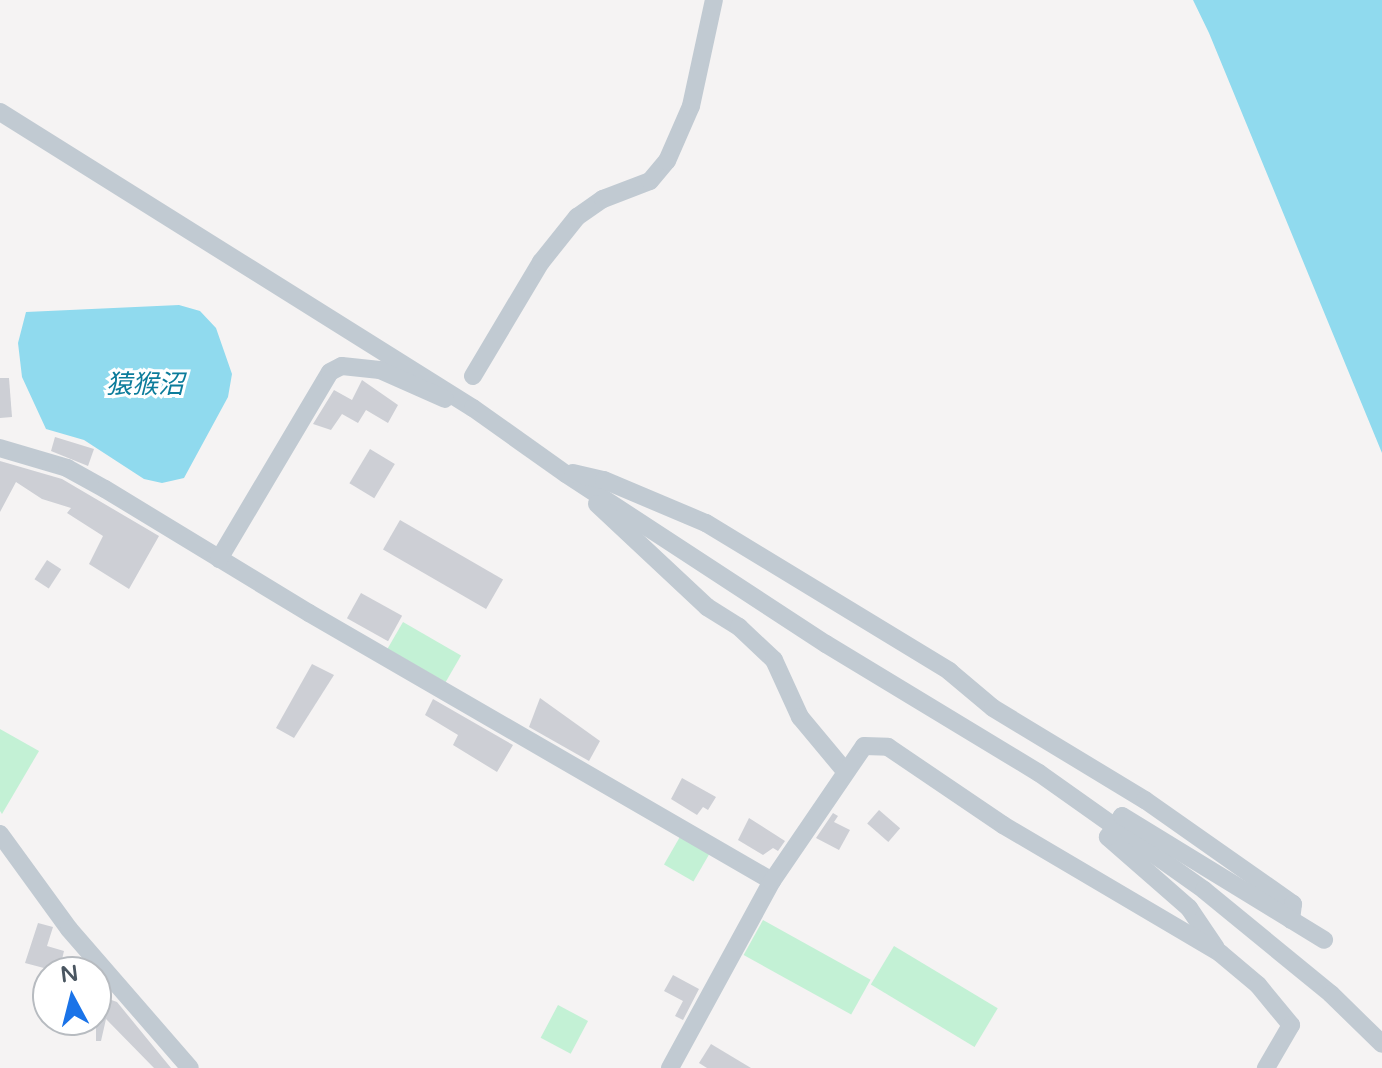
<!DOCTYPE html>
<meta charset="utf-8">
<style>
body{margin:0}
#map{position:relative;width:1382px;height:1068px;overflow:hidden;background:#f5f3f3;font-family:"Varela Round","Noto Sans JP",sans-serif}
div>[style]{position:absolute}
.green>*{inset:0;background:#c3f1d5;transform-origin:0 0}
.water>*{inset:0;background:#90daee}
.building>*{inset:0;background:#cdcfd5;transform-origin:0 0}
.street>*{height:18px;margin:-9px;padding:0 9px;transform-origin:9px;border-radius:9px;background:#c1cad2}
span{translate:-50% -50%;white-space:nowrap;text-align:center;line-height:1.15;-webkit-text-stroke:6px #fff;paint-order:stroke}
.water-label{font-size:26px;color:#0c7c9b;font-style:italic}
.north{position:absolute;left:32px;top:956px;width:80px;height:80px;box-sizing:border-box;background:#fff;border:2px solid #b7bbc0;border-radius:50%;rotate:353deg;font-size:22px;font-weight:700;line-height:32px;text-align:center;color:#4a5661}
.north::after{content:'';display:block;margin:auto;width:28px;height:36px;background:#1a73e8;clip-path:polygon(50% 0,100% 100%,50% 72%,0 100%)}
</style>
<div id="map">
<div class="green">
<div style="left:403px;top:622px;width:67px;height:31px;rotate:30deg"></div>
<div style="clip-path:polygon(0 729px,39px 751px,2px 814px,0 811px)"></div>
<div style="left:681px;top:835px;width:34px;height:34px;rotate:30deg"></div>
<div style="left:763px;top:920px;width:123px;height:40px;rotate:29deg"></div>
<div style="left:894px;top:946px;width:121px;height:45px;rotate:31deg"></div>
<div style="left:558px;top:1005px;width:34px;height:37px;rotate:28deg"></div>
</div>
<div class="water">
<div style="clip-path:polygon(1193px 0,1382px 0,1382px 453px,1209px 33px)"></div>
<div style="clip-path:polygon(179px 305px,200px 311px,216px 328px,232px 374px,228px 397px,184px 478px,162px 483px,144px 479px,84px 440px,46px 429px,22px 377px,18px 343px,26px 312px)"></div>
</div>
<div class="building">
<div style="clip-path:polygon(0 378px,9px 378px,12px 417px,0 418px)"></div>
<div style="clip-path:polygon(362px 380px,398px 405px,388px 423px,366px 410px,358px 423px,342px 414px,331px 430px,313px 424px,334px 390px,352px 400px)"></div>
<div style="clip-path:polygon(55px 437px,94px 449px,88px 466px,51px 451px)"></div>
<div style="left:370px;top:449px;width:29px;height:40px;rotate:31deg"></div>
<div style="clip-path:polygon(0 461px,62px 479px,159px 536px,129px 589px,89px 564px,103px 536px,67px 513px,71px 508px,42px 499px,16px 482px,0 512px)"></div>
<div style="left:400px;top:520px;width:119px;height:34px;rotate:30deg"></div>
<div style="left:47px;top:560px;width:17px;height:23px;rotate:33deg"></div>
<div style="left:361px;top:593px;width:47px;height:29px;rotate:29deg"></div>
<div style="clip-path:polygon(312px 664px,334px 675px,294px 738px,276px 728px)"></div>
<div style="clip-path:polygon(540px 698px,600px 741px,589px 761px,529px 727px)"></div>
<div style="clip-path:polygon(433px 699px,513px 745px,497px 772px,453px 745px,458px 735px,425px 715px)"></div>
<div style="clip-path:polygon(682px 778px,716px 797px,708px 810px,703px 807px,697px 815px,671px 799px)"></div>
<div style="left:879px;top:810px;width:28px;height:18px;rotate:41deg"></div>
<div style="clip-path:polygon(833px 813px,838px 816px,834px 822px,850px 830px,839px 850px,816px 838px)"></div>
<div style="clip-path:polygon(749px 818px,785px 841px,778px 851px,773px 848px,763px 855px,738px 840px)"></div>
<div style="clip-path:polygon(38px 923px,53px 927px,47px 946px,64px 951px,59px 972px,25px 963px)"></div>
<div style="clip-path:polygon(673px 975px,699px 989px,683px 1020px,675px 1016px,683px 1001px,664px 991px)"></div>
<div style="clip-path:polygon(103px 997px,117px 1002px,171px 1068px,154px 1068px,106px 1019px,101px 1041px,96px 1041px,96px 1000px)"></div>
<div style="clip-path:polygon(711px 1044px,751px 1068px,707px 1068px,699px 1063px)"></div>
</div>
<div class="street">
<div style="left:0;top:112px;width:558px;rotate:32.04deg"></div>
<div style="left:473px;top:408px;width:114px;rotate:35.4deg"></div>
<div style="left:566px;top:474px;width:311px;rotate:33.2deg"></div>
<div style="left:826px;top:644px;width:249px;rotate:31.2deg"></div>
<div style="left:1039px;top:773px;width:202px;rotate:35.3deg"></div>
<div style="left:1204px;top:890px;width:164px;rotate:39.3deg"></div>
<div style="left:1331px;top:994px;width:71px;rotate:44.4deg"></div>
<div style="left:473px;top:376px;width:133px;rotate:-59.2deg"></div>
<div style="left:541px;top:262px;width:58px;rotate:-51.3deg"></div>
<div style="left:577px;top:217px;width:32px;rotate:-35deg"></div>
<div style="left:603px;top:199px;width:50px;rotate:-21deg"></div>
<div style="left:650px;top:181px;width:26px;rotate:-50deg"></div>
<div style="left:667px;top:161px;width:60px;rotate:-66.4deg"></div>
<div style="left:691px;top:106px;width:108px;rotate:-77.8deg"></div>
<div style="left:0;top:448px;width:70px;rotate:16.6deg"></div>
<div style="left:67px;top:468px;width:43px;rotate:28.9deg"></div>
<div style="left:105px;top:489px;width:239px;rotate:31.3deg"></div>
<div style="left:309px;top:613px;width:535px;rotate:30.06deg"></div>
<div style="left:573px;top:473px;width:32px;rotate:13deg"></div>
<div style="left:604px;top:480px;width:111px;rotate:22.9deg"></div>
<div style="left:706px;top:523px;width:285px;rotate:31.3deg"></div>
<div style="left:949px;top:671px;width:57px;rotate:40.1deg"></div>
<div style="left:993px;top:708px;width:178px;rotate:31.2deg"></div>
<div style="left:1145px;top:800px;width:181px;rotate:35.1deg"></div>
<div style="left:1293px;top:904px;width:16px;rotate:97deg"></div>
<div style="left:597px;top:504px;width:151px;rotate:43.1deg"></div>
<div style="left:707px;top:607px;width:38px;rotate:32deg"></div>
<div style="left:739px;top:627px;width:48px;rotate:43.3deg"></div>
<div style="left:774px;top:660px;width:63px;rotate:65.5deg"></div>
<div style="left:800px;top:717px;width:70px;rotate:50.2deg"></div>
<div style="left:219px;top:559px;width:217px;rotate:-59.3deg"></div>
<div style="left:330px;top:372px;width:13px;rotate:-27deg"></div>
<div style="left:342px;top:366px;width:38px;rotate:6deg"></div>
<div style="left:380px;top:370px;width:71px;rotate:24deg"></div>
<div style="left:0;top:834px;width:117px;rotate:54deg"></div>
<div style="left:69px;top:929px;width:184px;rotate:49deg"></div>
<div style="left:1216px;top:948px;width:48px;rotate:-124deg"></div>
<div style="left:1189px;top:908px;width:108px;rotate:-138.8deg"></div>
<div style="left:1108px;top:837px;width:25px;rotate:-56deg"></div>
<div style="left:1122px;top:816px;width:237px;rotate:31.5deg"></div>
<div style="left:670px;top:1068px;width:213px;rotate:-61.4deg"></div>
<div style="left:772px;top:881px;width:163px;rotate:-55.7deg"></div>
<div style="left:864px;top:746px;width:24px;rotate:2deg"></div>
<div style="left:888px;top:747px;width:139px;rotate:34.1deg"></div>
<div style="left:1003px;top:825px;width:252px;rotate:30.5deg"></div>
<div style="left:1220px;top:953px;width:50px;rotate:40.1deg"></div>
<div style="left:1258px;top:985px;width:52px;rotate:50.5deg"></div>
<div style="left:1291px;top:1025px;width:50px;rotate:120.2deg"></div>
</div>
<div class="water-label">
<span style="left:145px;top:385px">猿猴沼</span>
</div>
<div class="north">N</div>
</div>
